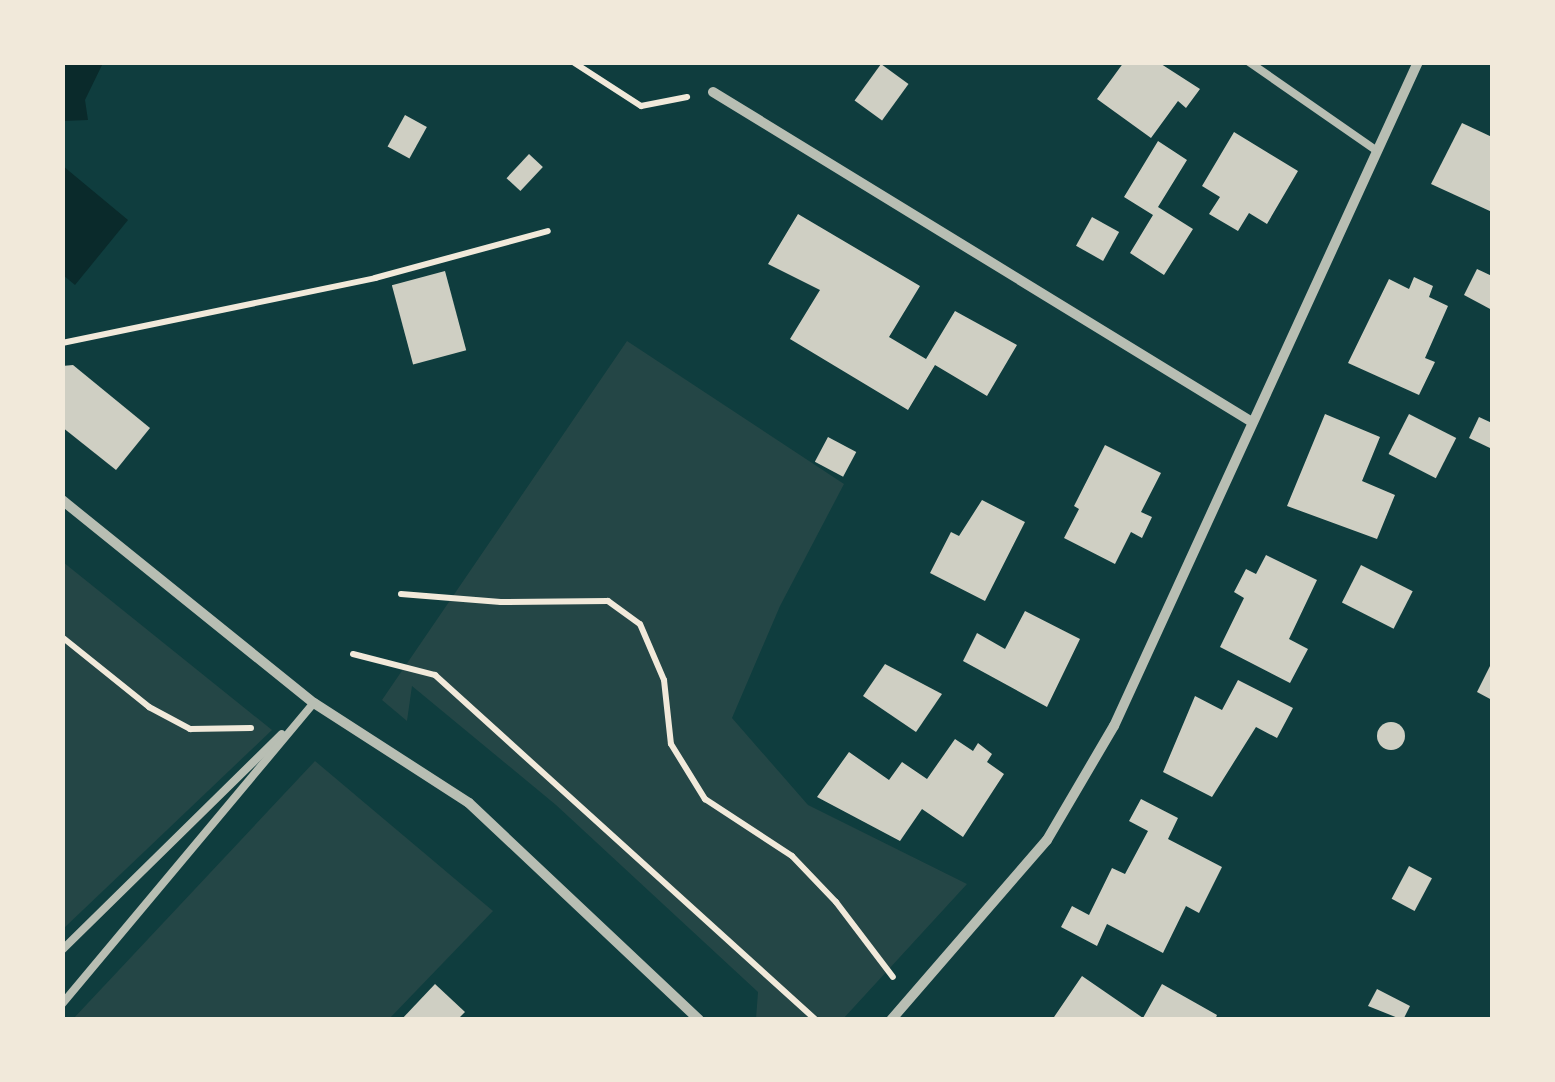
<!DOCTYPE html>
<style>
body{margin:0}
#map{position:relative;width:1555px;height:1082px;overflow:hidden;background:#0f3d3e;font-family:Arial,sans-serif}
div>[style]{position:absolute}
.green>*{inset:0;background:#244646}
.water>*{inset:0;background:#0a2a2b}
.building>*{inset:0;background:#cfcfc3;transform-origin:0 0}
.round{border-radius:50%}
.path>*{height:6px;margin:-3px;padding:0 3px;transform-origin:3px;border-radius:3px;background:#f1e9da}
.service>*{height:8px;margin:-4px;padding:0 4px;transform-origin:4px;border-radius:4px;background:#b8beb3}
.minor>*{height:10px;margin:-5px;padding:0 5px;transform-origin:5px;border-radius:5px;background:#b8beb3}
span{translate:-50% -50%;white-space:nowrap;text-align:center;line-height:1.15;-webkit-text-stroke:9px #f1e9da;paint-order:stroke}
.frame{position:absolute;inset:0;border:65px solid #f1e9da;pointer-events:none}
</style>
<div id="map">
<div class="green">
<div style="clip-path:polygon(627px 341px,844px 484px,780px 606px,732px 718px,808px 805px,967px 884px,843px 1019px,756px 1019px,758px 992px,556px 805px,412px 686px,407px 721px,382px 700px)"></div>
<div style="clip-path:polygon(63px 562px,272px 730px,63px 929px)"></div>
<div style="clip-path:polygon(315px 761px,493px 911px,389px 1019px,73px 1019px)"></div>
</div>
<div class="water">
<div style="clip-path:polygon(63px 62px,103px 63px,85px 100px,88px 120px,63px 121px)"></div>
<div style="clip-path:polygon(63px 166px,128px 220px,75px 285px,63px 275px)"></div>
</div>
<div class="building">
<div style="clip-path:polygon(1124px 62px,1158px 62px,1200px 89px,1186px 108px,1178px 101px,1151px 138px,1097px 99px)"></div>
<div style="left:881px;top:64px;width:34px;height:45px;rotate:36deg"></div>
<div style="left:405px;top:115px;width:25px;height:36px;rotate:29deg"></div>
<div style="clip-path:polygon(1462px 123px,1492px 137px,1492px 212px,1431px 184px)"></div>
<div style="clip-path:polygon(1234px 132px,1298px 171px,1267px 224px,1249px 213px,1238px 231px,1209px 214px,1220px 197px,1202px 186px)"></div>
<div style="clip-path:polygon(1158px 141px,1187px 160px,1158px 207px,1193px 229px,1164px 275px,1130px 253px,1153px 215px,1124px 197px)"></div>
<div style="left:529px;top:154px;width:19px;height:33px;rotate:43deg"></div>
<div style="clip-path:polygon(798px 214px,920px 286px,889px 337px,926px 359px,955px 311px,1017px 345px,987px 396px,935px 365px,908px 410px,790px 339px,820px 290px,768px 264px)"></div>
<div style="left:1092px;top:217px;width:31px;height:33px;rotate:29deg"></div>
<div style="clip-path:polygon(1477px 269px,1492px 276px,1492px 310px,1464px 295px)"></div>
<div style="left:445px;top:271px;width:82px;height:55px;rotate:75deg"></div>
<div style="clip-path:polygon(1414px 277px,1433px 286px,1429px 297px,1448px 306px,1425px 358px,1435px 362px,1419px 395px,1348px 363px,1389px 279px,1409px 289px)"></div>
<div style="clip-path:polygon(73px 365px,150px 428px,116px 470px,62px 427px,62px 366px)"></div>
<div style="clip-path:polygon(1325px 414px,1380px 437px,1362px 481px,1395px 495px,1377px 539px,1287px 506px)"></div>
<div style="left:1409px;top:414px;width:53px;height:45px;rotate:27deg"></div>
<div style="clip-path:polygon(1479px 417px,1492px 423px,1490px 448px,1469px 438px)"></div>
<div style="left:828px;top:437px;width:32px;height:28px;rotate:28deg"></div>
<div style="clip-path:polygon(1105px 445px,1161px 473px,1141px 512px,1152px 517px,1142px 538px,1131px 532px,1115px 564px,1064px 538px,1079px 509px,1074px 506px)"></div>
<div style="clip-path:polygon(982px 500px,1025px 522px,985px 601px,930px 573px,951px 532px,959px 536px)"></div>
<div style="clip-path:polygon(1266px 555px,1317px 580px,1289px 639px,1308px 649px,1290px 683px,1220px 647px,1244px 598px,1234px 592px,1246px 569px,1256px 574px)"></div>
<div style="left:1361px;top:565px;width:58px;height:42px;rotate:27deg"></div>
<div style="clip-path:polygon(1025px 611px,1080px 639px,1047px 707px,963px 661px,977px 633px,1005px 649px)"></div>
<div style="clip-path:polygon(1492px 662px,1492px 700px,1477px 692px)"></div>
<div style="clip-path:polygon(885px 664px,942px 694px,916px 732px,863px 696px)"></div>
<div style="clip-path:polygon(1238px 680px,1293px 708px,1277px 738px,1256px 727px,1212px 797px,1163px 772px,1195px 696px,1222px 710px)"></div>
<div class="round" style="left:1377px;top:722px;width:28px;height:28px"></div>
<div style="clip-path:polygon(955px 739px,973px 751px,978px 743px,992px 754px,987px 762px,1004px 774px,963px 837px,922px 809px,900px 841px,817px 797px,849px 752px,889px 780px,902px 762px,927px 779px)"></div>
<div style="clip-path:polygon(1141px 799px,1178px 818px,1168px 839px,1222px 867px,1199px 913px,1186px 906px,1163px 953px,1107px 924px,1097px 946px,1061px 927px,1072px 906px,1089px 915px,1112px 868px,1125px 874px,1148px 831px,1129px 821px)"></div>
<div style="left:1409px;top:866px;width:26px;height:37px;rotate:28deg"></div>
<div style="clip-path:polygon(1082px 976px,1143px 1018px,1162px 984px,1217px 1015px,1215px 1020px,1052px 1020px)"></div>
<div style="clip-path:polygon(435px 984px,465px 1012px,457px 1020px,401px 1020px)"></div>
<div style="clip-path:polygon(1377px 989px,1410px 1006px,1403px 1020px,1368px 1006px)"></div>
</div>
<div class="path">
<div style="left:573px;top:62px;width:81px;rotate:32.9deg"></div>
<div style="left:641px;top:106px;width:47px;rotate:-11.1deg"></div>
<div style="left:62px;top:343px;width:320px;rotate:-11.7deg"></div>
<div style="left:375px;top:278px;width:179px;rotate:-15.2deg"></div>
<div style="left:401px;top:594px;width:100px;rotate:4.6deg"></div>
<div style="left:501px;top:602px;width:107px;rotate:-0.5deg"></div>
<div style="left:608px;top:601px;width:39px;rotate:36deg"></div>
<div style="left:640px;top:624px;width:61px;rotate:66.8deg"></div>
<div style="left:664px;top:680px;width:64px;rotate:83.8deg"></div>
<div style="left:671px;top:744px;width:65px;rotate:58.3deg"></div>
<div style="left:705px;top:799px;width:104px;rotate:33.2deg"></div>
<div style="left:792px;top:856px;width:64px;rotate:46.3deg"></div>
<div style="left:836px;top:902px;width:94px;rotate:52.8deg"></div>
<div style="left:62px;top:637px;width:112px;rotate:38.8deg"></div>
<div style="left:149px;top:707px;width:47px;rotate:28.2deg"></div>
<div style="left:190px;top:729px;width:61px;rotate:-0.9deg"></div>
<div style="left:353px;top:654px;width:85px;rotate:14.4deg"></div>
<div style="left:435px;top:675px;width:514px;rotate:42.16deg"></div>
</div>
<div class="service">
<div style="left:1249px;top:62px;width:156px;rotate:34.8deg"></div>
<div style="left:62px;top:950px;width:308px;rotate:-44.5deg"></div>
<div style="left:62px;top:1004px;width:393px;rotate:-50.1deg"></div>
</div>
<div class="minor">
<div style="left:713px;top:92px;width:632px;rotate:31.48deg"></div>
<div style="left:62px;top:500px;width:324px;rotate:38.9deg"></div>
<div style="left:314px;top:703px;width:184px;rotate:32.8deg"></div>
<div style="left:469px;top:803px;width:316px;rotate:43.3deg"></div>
<div style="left:891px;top:1020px;width:238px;rotate:-49.1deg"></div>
<div style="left:1047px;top:840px;width:132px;rotate:-59.6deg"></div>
<div style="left:1114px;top:726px;width:730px;rotate:-65.4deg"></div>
</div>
<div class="frame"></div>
</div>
